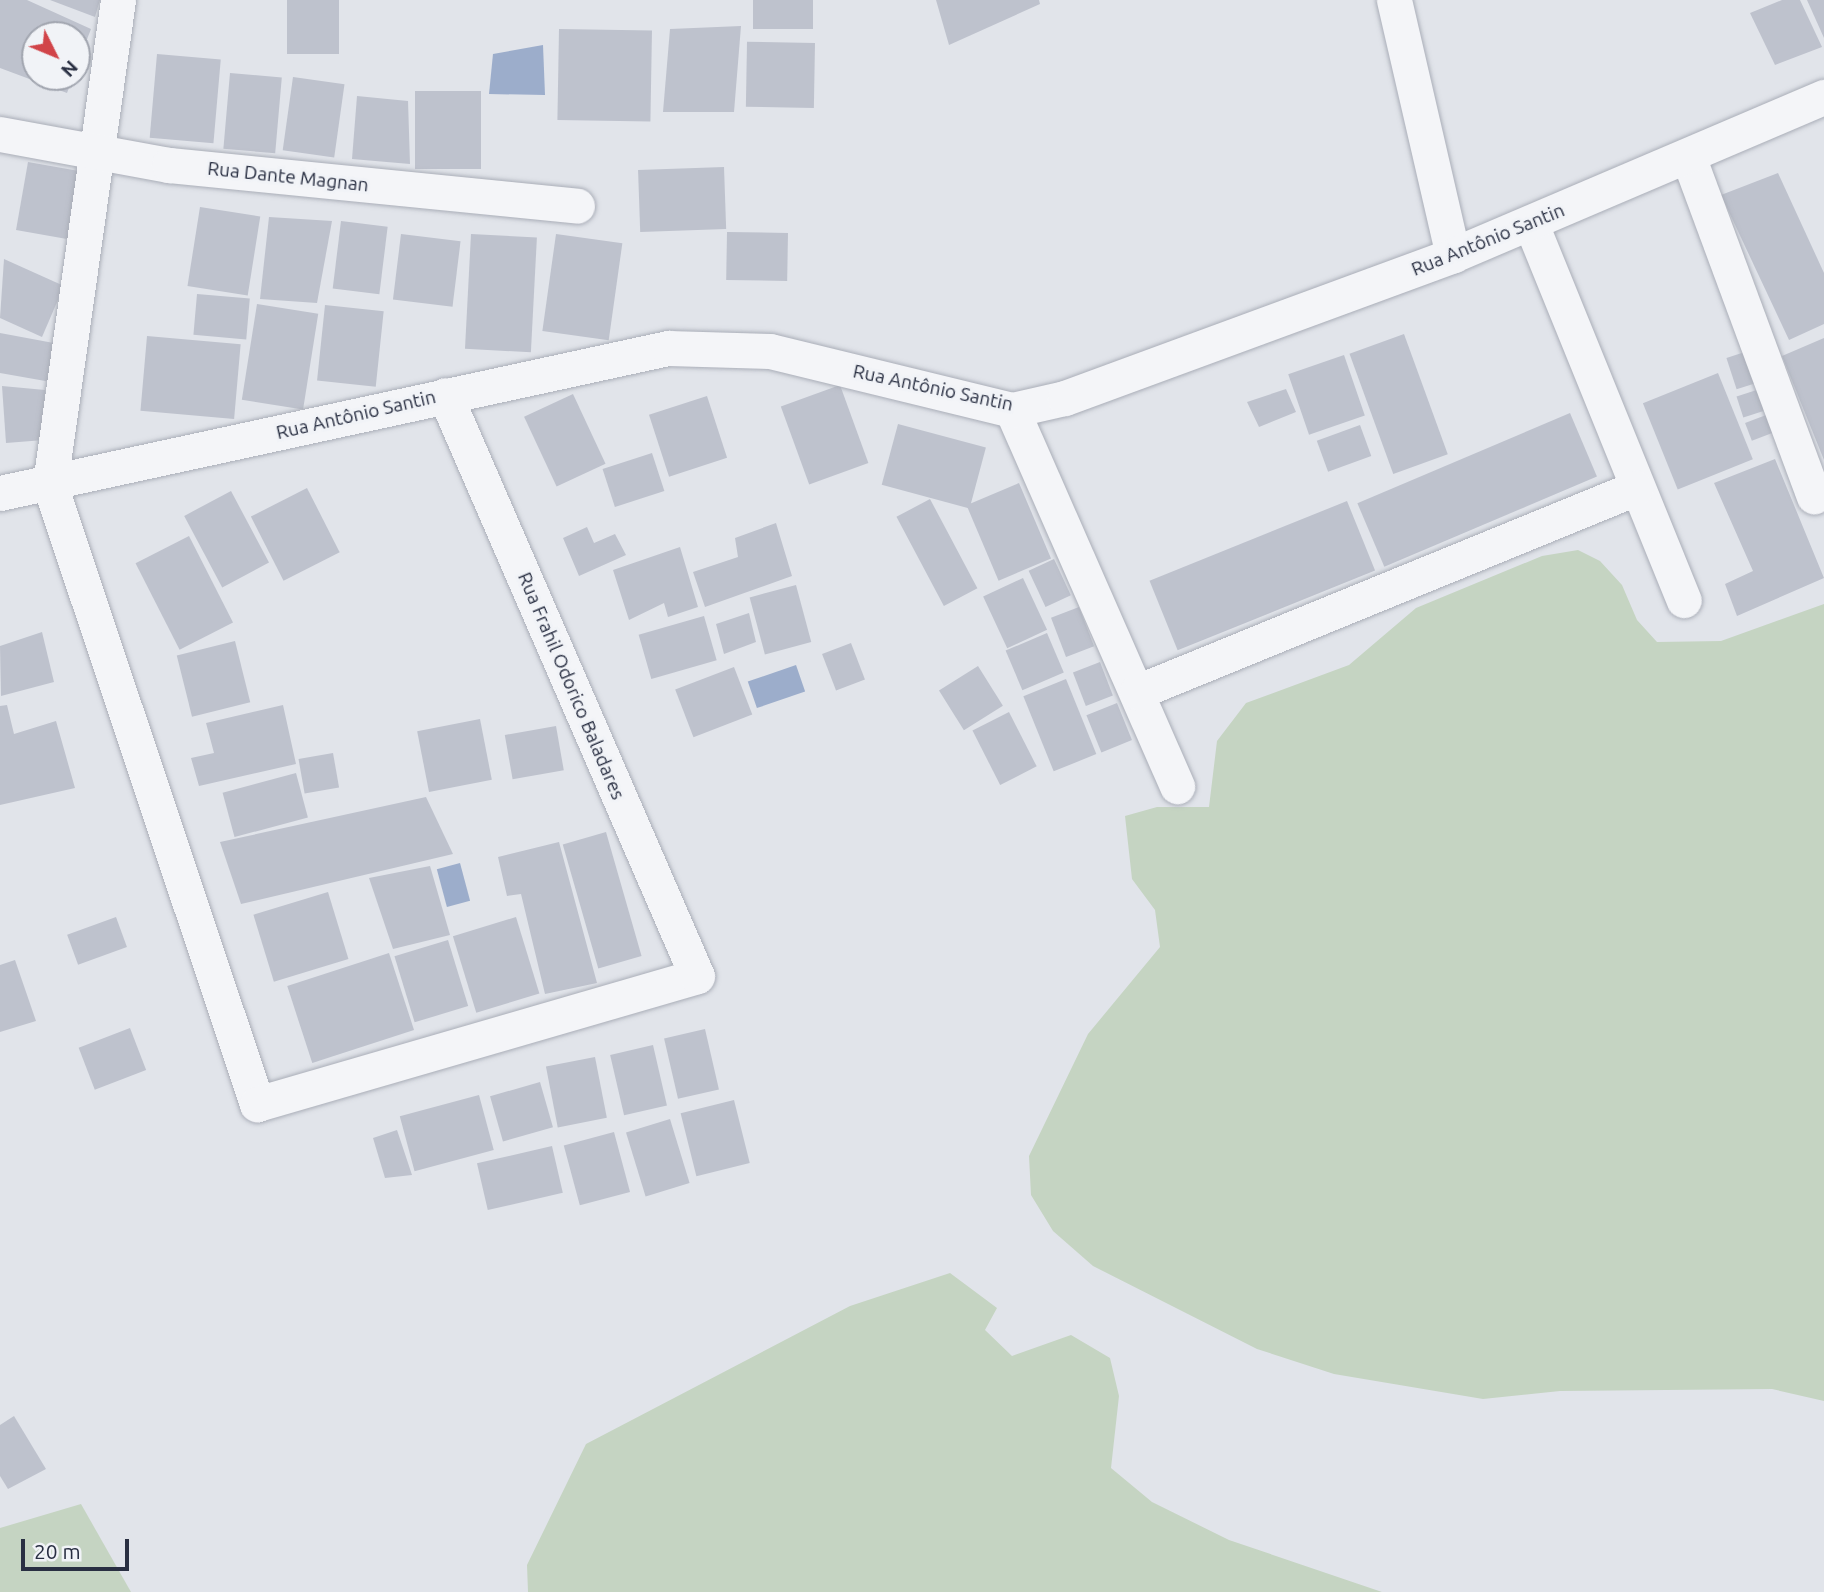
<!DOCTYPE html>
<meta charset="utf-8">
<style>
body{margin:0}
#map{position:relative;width:1824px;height:1592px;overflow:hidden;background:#e1e4ea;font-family:Ubuntu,sans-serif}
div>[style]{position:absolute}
.green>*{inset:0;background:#c5d4c2}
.water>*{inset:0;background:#9cadcb;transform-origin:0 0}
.building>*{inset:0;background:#bec2cd;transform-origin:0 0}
.roads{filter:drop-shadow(0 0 2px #aaaeb8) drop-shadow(0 0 2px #aaaeb8)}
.minor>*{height:35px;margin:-17.5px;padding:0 17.5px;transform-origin:17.5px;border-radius:17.5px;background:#f4f5f8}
span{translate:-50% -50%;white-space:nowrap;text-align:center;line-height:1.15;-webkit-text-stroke:6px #f1f3f7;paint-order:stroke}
.street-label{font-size:19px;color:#292f42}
.north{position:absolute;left:21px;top:21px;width:70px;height:70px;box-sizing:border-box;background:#f1f3f7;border:2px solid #a1a5af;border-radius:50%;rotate:133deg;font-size:19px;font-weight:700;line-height:28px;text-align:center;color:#292f42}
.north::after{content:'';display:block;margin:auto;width:24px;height:32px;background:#d14449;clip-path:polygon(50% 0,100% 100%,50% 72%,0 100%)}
.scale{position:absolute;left:21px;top:1539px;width:108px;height:32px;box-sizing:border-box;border:4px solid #292f42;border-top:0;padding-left:9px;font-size:21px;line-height:24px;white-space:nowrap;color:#292f42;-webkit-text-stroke:5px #f1f3f7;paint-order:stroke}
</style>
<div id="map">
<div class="green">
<div style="clip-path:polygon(1578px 550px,1600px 561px,1622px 585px,1637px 620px,1657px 642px,1721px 641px,1824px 604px,1824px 1401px,1772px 1389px,1560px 1391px,1483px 1399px,1334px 1374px,1257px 1349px,1093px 1266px,1053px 1231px,1031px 1195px,1029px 1156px,1088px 1034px,1160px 947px,1155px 910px,1132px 879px,1125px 816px,1157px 807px,1209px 807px,1217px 741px,1246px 703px,1349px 665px,1416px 608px,1542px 556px)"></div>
<div style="clip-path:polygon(950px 1273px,997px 1308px,985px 1330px,1012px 1356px,1071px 1335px,1110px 1358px,1119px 1396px,1111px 1468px,1152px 1502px,1229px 1540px,1382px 1592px,528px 1592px,527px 1565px,586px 1444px,850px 1306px)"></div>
<div style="clip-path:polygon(81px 1504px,131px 1592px,0 1592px,0 1528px)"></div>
</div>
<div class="water">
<div style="clip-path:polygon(543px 45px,545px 95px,489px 94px,493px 54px)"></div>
<div style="left:796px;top:665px;width:28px;height:51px;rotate:71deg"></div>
<div style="left:460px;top:863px;width:39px;height:24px;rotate:75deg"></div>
</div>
<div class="building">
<div style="clip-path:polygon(0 0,27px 0,91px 29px,77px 65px,77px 35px,35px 35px,35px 77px,73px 77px,67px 93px,0 68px)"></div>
<div style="clip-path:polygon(50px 0,100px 0,95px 17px)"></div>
<div style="left:287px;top:0;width:52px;height:54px"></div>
<div style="left:753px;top:0;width:60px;height:29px"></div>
<div style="clip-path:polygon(936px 0,1039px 0,1040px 4px,949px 45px)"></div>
<div style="clip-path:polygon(1782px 0,1800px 0,1822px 47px,1775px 65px,1750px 13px)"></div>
<div style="clip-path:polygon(1807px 0,1824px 0,1824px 38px)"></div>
<div style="clip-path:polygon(741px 26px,734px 112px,663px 112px,670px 29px)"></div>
<div style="left:559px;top:29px;width:93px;height:91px;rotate:1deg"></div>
<div style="left:815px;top:43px;width:65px;height:68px;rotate:91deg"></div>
<div style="left:157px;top:54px;width:64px;height:84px;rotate:5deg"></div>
<div style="left:230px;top:73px;width:52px;height:76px;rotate:5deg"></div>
<div style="left:293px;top:77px;width:52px;height:74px;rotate:8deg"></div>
<div style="left:481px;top:91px;width:78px;height:66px;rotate:90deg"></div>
<div style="clip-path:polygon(357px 96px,408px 101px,410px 164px,352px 159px)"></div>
<div style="left:28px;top:162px;width:56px;height:69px;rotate:10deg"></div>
<div style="left:724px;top:167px;width:62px;height:86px;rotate:88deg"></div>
<div style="clip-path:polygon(1778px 173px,1824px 273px,1824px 324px,1789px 340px,1721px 195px)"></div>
<div style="left:200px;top:207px;width:61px;height:80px;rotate:9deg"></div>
<div style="clip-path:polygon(269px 217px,332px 221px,317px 303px,260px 299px)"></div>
<div style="left:341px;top:221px;width:47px;height:68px;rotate:7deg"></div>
<div style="left:788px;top:233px;width:48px;height:61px;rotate:91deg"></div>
<div style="left:401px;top:234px;width:60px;height:66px;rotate:7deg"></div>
<div style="left:471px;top:234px;width:66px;height:115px;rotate:3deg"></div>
<div style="left:556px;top:234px;width:67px;height:98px;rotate:8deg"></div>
<div style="clip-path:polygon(4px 259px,64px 286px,42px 337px,0 318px)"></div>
<div style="left:197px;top:294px;width:53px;height:41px;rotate:5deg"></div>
<div style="left:257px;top:304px;width:62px;height:97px;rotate:9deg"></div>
<div style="left:325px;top:305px;width:59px;height:76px;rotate:6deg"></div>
<div style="clip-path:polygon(0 333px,59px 344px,51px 382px,0 373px)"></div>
<div style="left:1404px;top:334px;width:128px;height:58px;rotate:70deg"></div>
<div style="left:147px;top:336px;width:94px;height:75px;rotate:5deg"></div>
<div style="clip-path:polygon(1824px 338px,1824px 460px,1782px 356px)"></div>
<div style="left:1754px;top:349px;width:33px;height:29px;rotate:72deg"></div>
<div style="left:1344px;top:355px;width:64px;height:59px;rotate:71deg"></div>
<div style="left:1718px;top:373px;width:93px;height:81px;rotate:68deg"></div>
<div style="left:840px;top:385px;width:83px;height:63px;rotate:70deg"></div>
<div style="clip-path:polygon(2px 386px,45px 390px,44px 440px,6px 443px)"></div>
<div style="left:1766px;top:387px;width:22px;height:31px;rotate:72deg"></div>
<div style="clip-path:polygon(1286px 389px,1296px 412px,1259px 427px,1247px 402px)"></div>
<div style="left:573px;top:394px;width:77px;height:54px;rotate:65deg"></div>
<div style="left:707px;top:396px;width:65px;height:61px;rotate:72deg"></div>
<div style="left:1774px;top:412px;width:19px;height:31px;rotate:69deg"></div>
<div style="left:1570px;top:413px;width:69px;height:231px;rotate:67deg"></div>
<div style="left:898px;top:424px;width:91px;height:63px;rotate:15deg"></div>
<div style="left:1360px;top:425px;width:33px;height:46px;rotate:70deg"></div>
<div style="left:652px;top:453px;width:40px;height:52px;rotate:72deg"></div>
<div style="clip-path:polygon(1775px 459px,1824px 578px,1737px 616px,1725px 584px,1753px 571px,1714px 483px)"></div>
<div style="left:1019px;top:483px;width:82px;height:57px;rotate:67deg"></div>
<div style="left:307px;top:488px;width:72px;height:63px;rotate:63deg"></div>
<div style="left:231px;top:491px;width:81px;height:53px;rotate:62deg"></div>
<div style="left:930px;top:499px;width:101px;height:38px;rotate:62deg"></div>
<div style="left:1347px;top:501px;width:75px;height:213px;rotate:68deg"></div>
<div style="clip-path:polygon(776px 523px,792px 576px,705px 607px,693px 572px,738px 557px,735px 538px)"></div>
<div style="clip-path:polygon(587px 527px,594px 543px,615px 534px,626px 555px,579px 576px,563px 538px)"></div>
<div style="left:189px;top:536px;width:97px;height:60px;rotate:63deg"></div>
<div style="clip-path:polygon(680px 547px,698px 607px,668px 617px,664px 603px,629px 620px,613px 570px)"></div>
<div style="left:1054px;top:559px;width:40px;height:28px;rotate:65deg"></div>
<div style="left:1023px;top:578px;width:57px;height:44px;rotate:65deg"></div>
<div style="left:796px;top:585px;width:59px;height:48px;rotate:75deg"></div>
<div style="left:1079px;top:607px;width:42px;height:30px;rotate:69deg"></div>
<div style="clip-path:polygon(749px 613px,756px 642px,724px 654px,716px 624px)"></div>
<div style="left:704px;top:616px;width:46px;height:68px;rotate:74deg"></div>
<div style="clip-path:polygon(42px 632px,54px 682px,1px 696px,0 646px)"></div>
<div style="left:1047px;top:633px;width:43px;height:45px;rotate:67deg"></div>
<div style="left:235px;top:641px;width:63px;height:60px;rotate:76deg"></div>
<div style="left:851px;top:643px;width:39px;height:31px;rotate:69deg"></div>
<div style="left:1100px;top:662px;width:36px;height:29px;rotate:69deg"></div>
<div style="left:978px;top:666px;width:47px;height:46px;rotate:58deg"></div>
<div style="left:734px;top:667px;width:51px;height:63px;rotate:69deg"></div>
<div style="left:1066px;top:679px;width:81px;height:46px;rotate:68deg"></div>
<div style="left:1117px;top:703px;width:40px;height:33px;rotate:68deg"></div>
<div style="clip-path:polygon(7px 705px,14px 734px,56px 721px,75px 788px,0 805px,0 706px)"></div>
<div style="clip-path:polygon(283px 705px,296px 764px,199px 786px,191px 758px,214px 753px,206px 723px)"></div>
<div style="left:1009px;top:712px;width:61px;height:41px;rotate:63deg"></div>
<div style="left:480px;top:719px;width:62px;height:64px;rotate:79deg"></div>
<div style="left:556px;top:726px;width:45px;height:52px;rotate:80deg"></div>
<div style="left:333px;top:753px;width:35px;height:35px;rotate:80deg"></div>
<div style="left:296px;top:773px;width:46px;height:76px;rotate:75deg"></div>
<div style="clip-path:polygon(426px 797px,453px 854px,241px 904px,220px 842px)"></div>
<div style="left:606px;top:832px;width:129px;height:45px;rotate:74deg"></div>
<div style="clip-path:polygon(559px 842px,597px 983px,545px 994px,521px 894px,507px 896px,498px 857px)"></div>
<div style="clip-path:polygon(430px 866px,450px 935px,393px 949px,369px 878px)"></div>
<div style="left:328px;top:892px;width:70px;height:78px;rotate:73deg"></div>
<div style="left:116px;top:917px;width:32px;height:52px;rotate:70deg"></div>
<div style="left:516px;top:917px;width:80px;height:66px;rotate:73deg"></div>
<div style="left:448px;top:940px;width:69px;height:56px;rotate:73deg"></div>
<div style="left:389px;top:953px;width:81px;height:107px;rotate:72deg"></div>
<div style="clip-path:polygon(15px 960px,36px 1021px,0 1032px,0 965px)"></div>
<div style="left:130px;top:1028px;width:45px;height:55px;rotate:69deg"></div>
<div style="left:705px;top:1029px;width:62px;height:42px;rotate:77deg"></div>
<div style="left:653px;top:1045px;width:62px;height:44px;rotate:77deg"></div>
<div style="left:595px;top:1057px;width:62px;height:50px;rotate:79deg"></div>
<div style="left:540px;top:1082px;width:47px;height:52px;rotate:74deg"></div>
<div style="left:479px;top:1095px;width:57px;height:82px;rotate:75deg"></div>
<div style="left:734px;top:1100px;width:65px;height:55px;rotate:76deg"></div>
<div style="left:670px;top:1119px;width:67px;height:46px;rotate:73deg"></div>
<div style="clip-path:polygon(397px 1130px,412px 1175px,385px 1178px,373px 1138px)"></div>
<div style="left:614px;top:1132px;width:62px;height:52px;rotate:75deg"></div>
<div style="left:552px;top:1146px;width:48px;height:77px;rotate:77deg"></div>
<div style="clip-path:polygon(14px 1416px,46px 1469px,8px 1489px,0 1476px,0 1425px)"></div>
</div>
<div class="roads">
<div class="minor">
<div style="left:118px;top:0;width:490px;rotate:98deg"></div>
<div style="left:50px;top:485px;width:653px;rotate:71.51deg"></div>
<div style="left:257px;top:1104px;width:458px;rotate:-16.2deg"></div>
<div style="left:697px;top:976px;width:633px;rotate:-113.45deg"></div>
<div style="left:1394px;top:0;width:262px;rotate:77deg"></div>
<div style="left:0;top:134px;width:172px;rotate:10.4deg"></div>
<div style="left:169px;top:165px;width:410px;rotate:5.7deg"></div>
<div style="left:1688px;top:156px;width:363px;rotate:69.7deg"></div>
<div style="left:1531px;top:224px;width:406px;rotate:67.9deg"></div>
<div style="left:1012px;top:410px;width:411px;rotate:66.3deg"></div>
<div style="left:0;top:493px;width:684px;rotate:-12.25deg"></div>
<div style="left:668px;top:348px;width:102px;rotate:1.7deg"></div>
<div style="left:770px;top:351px;width:249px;rotate:13.7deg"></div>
<div style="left:1012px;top:410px;width:54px;rotate:-12.8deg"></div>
<div style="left:1065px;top:398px;width:414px;rotate:-20.2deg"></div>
<div style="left:1453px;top:255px;width:403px;rotate:-23.1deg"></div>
<div style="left:1137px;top:692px;width:539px;rotate:-22.24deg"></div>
</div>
</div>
<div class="street-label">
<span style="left:288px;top:177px;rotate:6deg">Rua Dante Magnan</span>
<span style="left:1488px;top:240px;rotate:-22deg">Rua Antônio Santin</span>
<span style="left:933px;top:388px;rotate:12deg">Rua Antônio Santin</span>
<span style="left:356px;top:415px;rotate:-13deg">Rua Antônio Santin</span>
<span style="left:571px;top:686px;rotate:67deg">Rua Frahil Odorico Baladares</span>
</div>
<div class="north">N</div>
<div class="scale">20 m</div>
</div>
